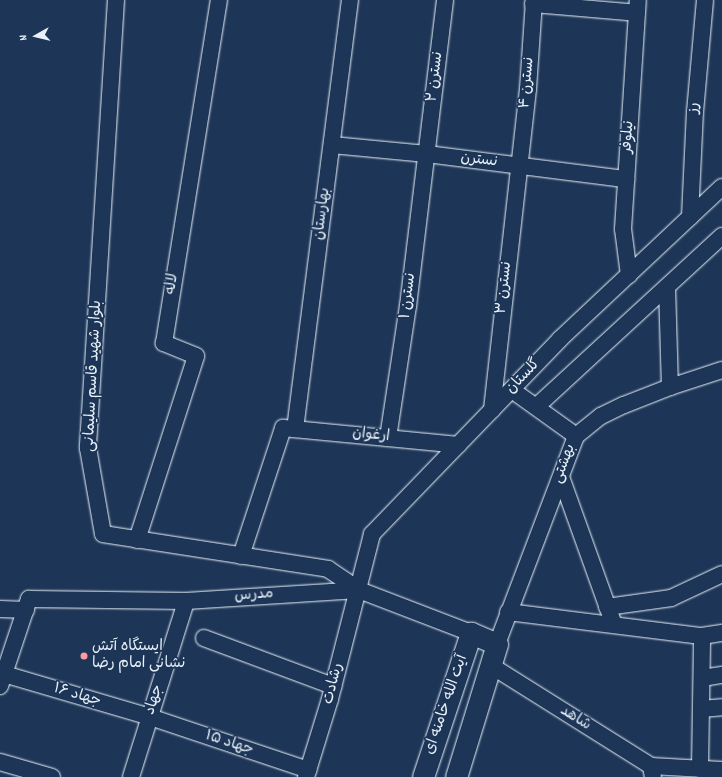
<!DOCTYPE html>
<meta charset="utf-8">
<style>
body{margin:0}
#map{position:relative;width:722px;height:777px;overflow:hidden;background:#1d3557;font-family:Dekko,"Playpen Sans Arabic",sans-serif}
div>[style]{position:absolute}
.roads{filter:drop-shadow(0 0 1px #e8f1f8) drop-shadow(0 0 1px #e8f1f8)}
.minor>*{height:16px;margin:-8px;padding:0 8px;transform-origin:8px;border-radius:8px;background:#1d3557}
.tertiary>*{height:21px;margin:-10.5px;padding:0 10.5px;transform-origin:10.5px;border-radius:10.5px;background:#1d3557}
.dots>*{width:11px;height:11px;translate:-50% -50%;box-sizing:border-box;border:2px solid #1d3557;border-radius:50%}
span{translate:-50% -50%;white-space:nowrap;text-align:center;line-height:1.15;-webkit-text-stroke:3.5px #1d3557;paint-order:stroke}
.street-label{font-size:15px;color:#e8f1f8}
.poi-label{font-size:15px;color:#e8f1f8}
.left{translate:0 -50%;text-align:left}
.north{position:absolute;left:16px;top:16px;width:40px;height:40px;-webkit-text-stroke:3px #1d3557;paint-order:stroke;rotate:262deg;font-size:11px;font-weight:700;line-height:16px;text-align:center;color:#e8f1f8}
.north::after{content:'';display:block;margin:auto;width:14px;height:18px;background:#e8f1f8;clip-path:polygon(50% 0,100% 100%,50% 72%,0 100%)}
</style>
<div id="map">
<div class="roads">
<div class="minor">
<div style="left:116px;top:0;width:449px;rotate:93.6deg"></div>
<div style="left:88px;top:448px;width:87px;rotate:80.1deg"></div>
<div style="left:103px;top:534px;width:228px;rotate:8.8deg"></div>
<div style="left:328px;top:569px;width:37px;rotate:34deg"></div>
<div style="left:533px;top:4px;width:104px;rotate:4.9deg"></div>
<div style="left:332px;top:145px;width:95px;rotate:5.4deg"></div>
<div style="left:427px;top:154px;width:201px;rotate:7.2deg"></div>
<div style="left:690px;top:217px;width:105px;rotate:-87.3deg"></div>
<div style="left:695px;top:112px;width:112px;rotate:-84.9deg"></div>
<div style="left:629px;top:275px;width:46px;rotate:-97.4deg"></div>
<div style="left:623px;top:229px;width:229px;rotate:-86.3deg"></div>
<div style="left:667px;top:287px;width:100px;rotate:88.3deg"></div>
<div style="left:512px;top:390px;width:79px;rotate:35.7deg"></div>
<div style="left:537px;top:406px;width:251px;rotate:-42.6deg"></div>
<div style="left:492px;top:410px;width:323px;rotate:-83.6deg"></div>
<div style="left:528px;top:89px;width:89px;rotate:-86.1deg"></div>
<div style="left:295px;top:429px;width:433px;rotate:-82.7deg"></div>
<div style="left:388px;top:438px;width:134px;rotate:-81.4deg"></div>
<div style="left:408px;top:306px;width:308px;rotate:-83.1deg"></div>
<div style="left:561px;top:477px;width:157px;rotate:70.3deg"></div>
<div style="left:137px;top:540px;width:193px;rotate:-72.2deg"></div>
<div style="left:196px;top:356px;width:35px;rotate:-158deg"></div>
<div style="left:164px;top:343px;width:347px;rotate:-80.9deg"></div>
<div style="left:241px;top:556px;width:135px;rotate:-71.8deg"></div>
<div style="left:283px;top:428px;width:176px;rotate:5.5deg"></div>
<div style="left:607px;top:607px;width:65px;rotate:-8deg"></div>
<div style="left:671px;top:598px;width:56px;rotate:-25.2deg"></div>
<div style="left:0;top:609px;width:26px;rotate:2deg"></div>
<div style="left:508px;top:612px;width:195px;rotate:7.1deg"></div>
<div style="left:702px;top:636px;width:20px;rotate:-9deg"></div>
<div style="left:204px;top:638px;width:138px;rotate:20.4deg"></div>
<div style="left:497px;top:644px;width:222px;rotate:-69.2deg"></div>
<div style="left:576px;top:436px;width:32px;rotate:-39deg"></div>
<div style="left:601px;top:416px;width:25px;rotate:-26deg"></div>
<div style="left:624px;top:405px;width:49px;rotate:-21.4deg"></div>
<div style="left:670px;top:387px;width:55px;rotate:-18.1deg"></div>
<div style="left:490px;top:665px;width:190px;rotate:32.1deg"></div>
<div style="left:651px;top:766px;width:11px;rotate:80deg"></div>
<div style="left:4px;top:674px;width:152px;rotate:16.4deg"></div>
<div style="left:150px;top:717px;width:167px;rotate:18.5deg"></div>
<div style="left:702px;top:678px;width:20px;rotate:-9deg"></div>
<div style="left:0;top:686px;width:92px;rotate:-71.6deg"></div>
<div style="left:29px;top:599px;width:157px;rotate:0.7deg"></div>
<div style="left:186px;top:601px;width:173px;rotate:-3.6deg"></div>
<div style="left:359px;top:590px;width:120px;rotate:21deg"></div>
<div style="left:701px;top:709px;width:21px;rotate:-5deg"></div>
<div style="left:0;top:762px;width:54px;rotate:16.1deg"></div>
<div style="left:651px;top:766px;width:71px;rotate:3.2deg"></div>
<div style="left:700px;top:769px;width:133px;rotate:-89.1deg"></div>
<div style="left:131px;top:777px;width:184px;rotate:-72.6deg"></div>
<div style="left:306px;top:777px;width:82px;rotate:-72.9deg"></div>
<div style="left:330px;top:699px;width:170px;rotate:-75.7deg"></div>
<div style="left:372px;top:534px;width:271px;rotate:-46deg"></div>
<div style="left:560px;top:339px;width:222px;rotate:-43.2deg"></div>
</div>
<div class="tertiary">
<div style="left:423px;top:777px;width:152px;rotate:-71.6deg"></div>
<div style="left:471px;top:633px;width:28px;rotate:23deg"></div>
<div style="left:497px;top:644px;width:139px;rotate:107.1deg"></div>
</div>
</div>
<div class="dots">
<div style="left:84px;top:656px;background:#ff9aa2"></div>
</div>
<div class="street-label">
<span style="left:436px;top:77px;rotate:-83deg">نسترن ۲</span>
<span style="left:528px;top:83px;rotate:-85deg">نسترن ۴</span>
<span style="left:695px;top:108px;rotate:-86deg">رز</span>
<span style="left:629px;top:137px;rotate:-86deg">نیلوفر</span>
<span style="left:479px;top:161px;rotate:7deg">نسترن</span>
<span style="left:323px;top:214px;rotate:-83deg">بهارستان</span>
<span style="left:173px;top:284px;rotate:-81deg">لاله</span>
<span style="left:505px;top:288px;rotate:-84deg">نسترن ۳</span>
<span style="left:409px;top:296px;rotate:-83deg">نسترن ۱</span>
<span style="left:94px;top:376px;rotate:-87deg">بلوار شهید قاسم سلیمانی</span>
<span style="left:524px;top:377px;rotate:-46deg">گلستان</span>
<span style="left:371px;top:436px;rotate:6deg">ارغوان</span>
<span style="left:565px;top:464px;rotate:-69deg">بهشتی</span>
<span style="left:254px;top:596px;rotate:-4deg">مدرس</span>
<span style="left:334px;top:684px;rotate:-76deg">رشادت</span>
<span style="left:77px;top:696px;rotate:17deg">جهاد ۱۶</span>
<span style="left:155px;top:700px;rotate:-73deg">جهاد</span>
<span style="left:447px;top:705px;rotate:-71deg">آیت الله خامنه ای</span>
<span style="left:575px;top:719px;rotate:32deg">شاهد</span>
<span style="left:229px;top:744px;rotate:18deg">جهاد ۱۵</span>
</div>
<div class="poi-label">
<span class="left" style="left:92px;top:656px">ایستگاه آتش<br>نشانی امام رضا</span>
</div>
<div class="north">N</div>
</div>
